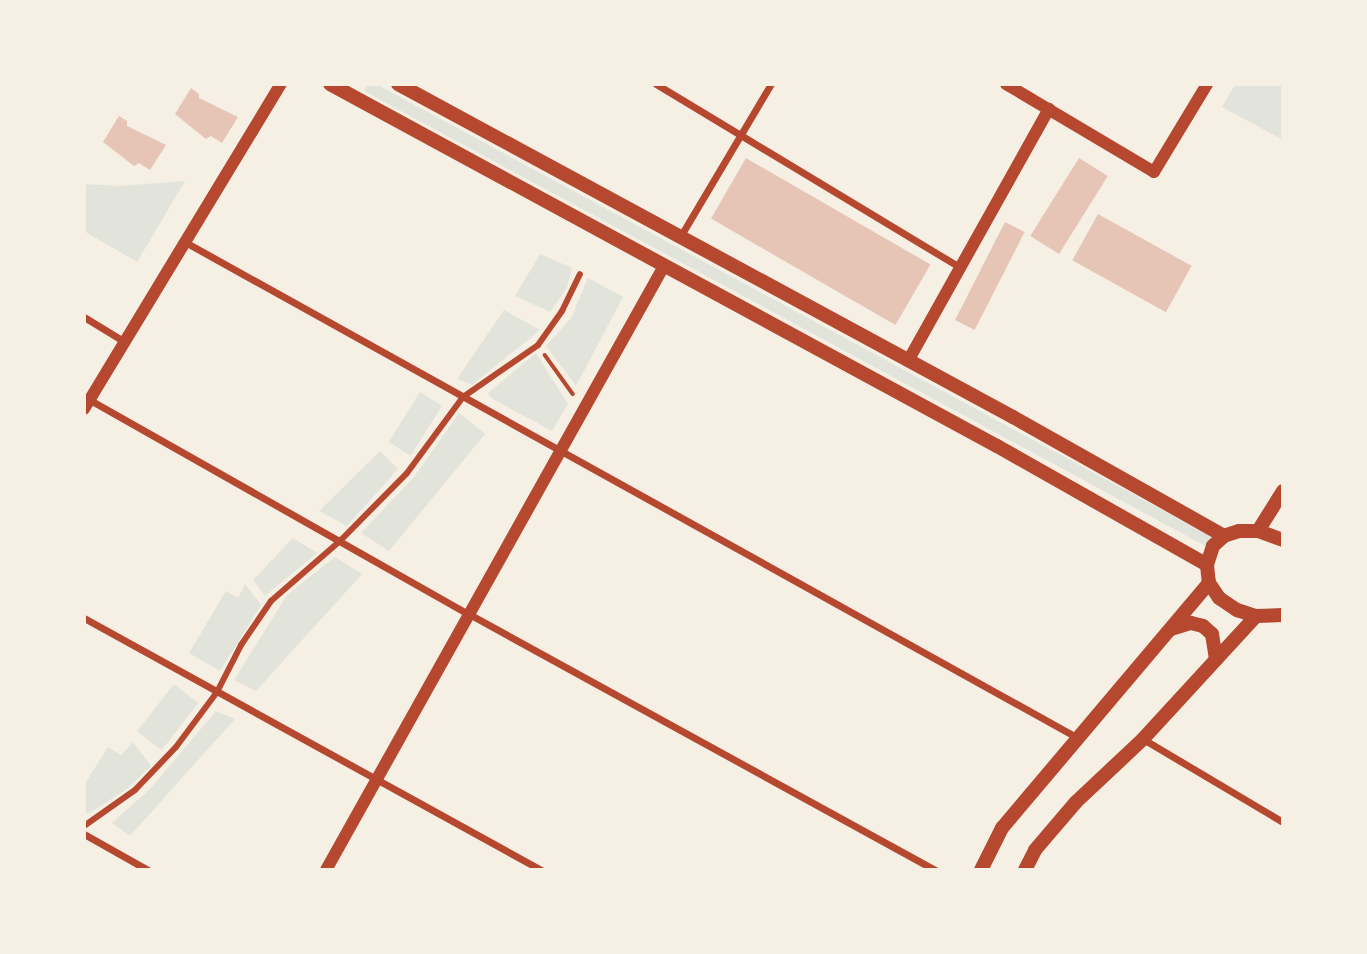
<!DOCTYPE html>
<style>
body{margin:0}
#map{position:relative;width:1367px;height:954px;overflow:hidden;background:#f6efe4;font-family:"Public Sans",sans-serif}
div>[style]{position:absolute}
.green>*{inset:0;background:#e2e4dc;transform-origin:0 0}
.building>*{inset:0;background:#e6c5b7;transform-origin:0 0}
.path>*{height:3.5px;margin:-1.75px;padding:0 1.75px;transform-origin:1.75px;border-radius:1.75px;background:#b5482f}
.pedestrian>*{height:6px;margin:-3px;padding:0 3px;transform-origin:3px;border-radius:3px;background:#b5482f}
.minor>*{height:7px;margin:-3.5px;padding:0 3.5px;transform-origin:3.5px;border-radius:3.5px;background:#b5482f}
.tertiary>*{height:12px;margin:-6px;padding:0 6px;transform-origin:6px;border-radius:6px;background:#b5482f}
.secondary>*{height:14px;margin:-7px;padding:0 7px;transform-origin:7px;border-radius:7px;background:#b5482f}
span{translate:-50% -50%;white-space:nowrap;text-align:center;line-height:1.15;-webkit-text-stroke:5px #f6efe4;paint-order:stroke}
.frame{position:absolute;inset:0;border:86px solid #f6efe4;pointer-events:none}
</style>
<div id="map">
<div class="green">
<div style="clip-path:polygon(368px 84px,376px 84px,1216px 539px,1209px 548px,364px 91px)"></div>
<div style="clip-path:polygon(1235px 84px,1283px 84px,1283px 140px,1222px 107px)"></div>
<div style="clip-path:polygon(185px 181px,137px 262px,84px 231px,84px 184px,118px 186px)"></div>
<div style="clip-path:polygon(540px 254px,572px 268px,567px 288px,550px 312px,515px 296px)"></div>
<div style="clip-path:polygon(588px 278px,623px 297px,576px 386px,546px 346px,571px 318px)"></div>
<div style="clip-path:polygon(504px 310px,540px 330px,472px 385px,457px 379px)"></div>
<div style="clip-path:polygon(536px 353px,568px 404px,552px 431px,491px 398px,488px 393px)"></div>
<div style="left:420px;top:392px;width:26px;height:59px;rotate:32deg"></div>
<div style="clip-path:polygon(459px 413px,485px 434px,389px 551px,361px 533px,414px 477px)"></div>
<div style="clip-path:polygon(380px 451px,398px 469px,347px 526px,319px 511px)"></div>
<div style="clip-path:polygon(293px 538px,317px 553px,265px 596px,253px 580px)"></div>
<div style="clip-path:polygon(335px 557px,362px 574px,256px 691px,234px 680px,287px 595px)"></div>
<div style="clip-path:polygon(245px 584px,261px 605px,220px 671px,189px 653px,226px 591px,238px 598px)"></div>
<div style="left:174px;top:684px;width:31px;height:60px;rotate:38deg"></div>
<div style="clip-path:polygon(216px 711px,235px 719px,130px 836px,112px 823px,150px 789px)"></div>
<div style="clip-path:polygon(133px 742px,151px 766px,127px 789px,88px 814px,84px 811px,84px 785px,108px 747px,121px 755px)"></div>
</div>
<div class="building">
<div style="clip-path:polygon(191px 88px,199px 94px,199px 98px,238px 117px,222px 143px,211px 136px,206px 139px,175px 114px)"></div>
<div style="clip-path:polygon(119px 116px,127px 121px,127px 126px,166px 145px,150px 170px,139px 163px,134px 166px,103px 142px)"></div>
<div style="left:746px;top:158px;width:213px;height:70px;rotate:30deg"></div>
<div style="left:1079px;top:158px;width:34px;height:92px;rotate:32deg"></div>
<div style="left:1098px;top:214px;width:107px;height:53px;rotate:29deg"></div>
<div style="left:1005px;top:222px;width:22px;height:110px;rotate:27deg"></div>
</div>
<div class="path">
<div style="left:545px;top:355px;width:48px;rotate:54.3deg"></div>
</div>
<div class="pedestrian">
<div style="left:84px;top:826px;width:62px;rotate:-35.2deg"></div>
<div style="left:135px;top:790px;width:59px;rotate:-46.4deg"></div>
<div style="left:176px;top:747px;width:69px;rotate:-53.3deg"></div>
<div style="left:217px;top:692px;width:53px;rotate:-62.9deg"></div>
<div style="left:241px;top:645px;width:53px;rotate:-55.7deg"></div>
<div style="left:271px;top:601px;width:91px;rotate:-41deg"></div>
<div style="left:340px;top:541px;width:95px;rotate:-45.4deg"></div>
<div style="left:407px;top:473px;width:94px;rotate:-53.6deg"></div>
<div style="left:463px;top:397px;width:91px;rotate:-34.7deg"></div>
<div style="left:538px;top:345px;width:42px;rotate:-54.8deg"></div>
<div style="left:562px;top:311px;width:41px;rotate:-64.1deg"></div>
</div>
<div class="minor">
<div style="left:656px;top:84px;width:354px;rotate:31.1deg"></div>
<div style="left:680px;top:237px;width:178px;rotate:-59.3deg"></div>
<div style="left:185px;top:242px;width:1022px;rotate:29.05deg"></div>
<div style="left:84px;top:317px;width:48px;rotate:31.4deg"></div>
<div style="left:90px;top:400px;width:435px;rotate:29.5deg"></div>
<div style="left:469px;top:614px;width:532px;rotate:28.78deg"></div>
<div style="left:84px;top:618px;width:522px;rotate:28.87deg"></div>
<div style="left:1143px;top:739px;width:163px;rotate:30.7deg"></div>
<div style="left:84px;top:834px;width:73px;rotate:29.4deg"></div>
</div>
<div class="tertiary">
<div style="left:1006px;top:84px;width:172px;rotate:30.7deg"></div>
<div style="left:1154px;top:172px;width:103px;rotate:-58.9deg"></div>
<div style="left:908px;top:361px;width:289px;rotate:-60.8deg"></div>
<div style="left:84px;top:409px;width:380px;rotate:-58.8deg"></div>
<div style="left:326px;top:870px;width:692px;rotate:-60.77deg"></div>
</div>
<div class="secondary">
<div style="left:330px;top:84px;width:759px;rotate:28.49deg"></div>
<div style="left:997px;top:446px;width:241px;rotate:29.5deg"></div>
<div style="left:398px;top:84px;width:699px;rotate:28.43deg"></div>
<div style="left:1013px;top:417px;width:242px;rotate:29.4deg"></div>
<div style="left:1258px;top:531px;width:47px;rotate:-58deg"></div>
<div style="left:1283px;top:540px;width:27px;rotate:-160deg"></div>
<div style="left:1258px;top:531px;width:19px;rotate:180deg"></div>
<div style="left:1239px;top:531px;width:16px;rotate:162deg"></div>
<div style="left:1224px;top:536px;width:15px;rotate:138deg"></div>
<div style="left:1213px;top:546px;width:20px;rotate:108deg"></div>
<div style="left:1207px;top:565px;width:18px;rotate:84deg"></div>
<div style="left:1209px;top:583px;width:18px;rotate:56deg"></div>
<div style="left:1219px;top:598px;width:22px;rotate:34deg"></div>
<div style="left:1237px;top:610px;width:20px;rotate:18deg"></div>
<div style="left:1256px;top:616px;width:27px;rotate:-2deg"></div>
<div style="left:1171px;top:629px;width:21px;rotate:-17deg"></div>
<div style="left:1191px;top:623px;width:12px;rotate:14deg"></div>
<div style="left:1203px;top:626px;width:12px;rotate:42deg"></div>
<div style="left:1212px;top:634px;width:26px;rotate:81deg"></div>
<div style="left:981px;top:870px;width:47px;rotate:-63.4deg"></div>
<div style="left:1002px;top:828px;width:321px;rotate:-49.8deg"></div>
<div style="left:1025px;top:870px;width:22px;rotate:-63deg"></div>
<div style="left:1035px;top:850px;width:63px;rotate:-49.5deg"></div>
<div style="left:1076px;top:802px;width:92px;rotate:-43.2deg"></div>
<div style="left:1143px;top:739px;width:167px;rotate:-47.4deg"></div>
</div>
<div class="frame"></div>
</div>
